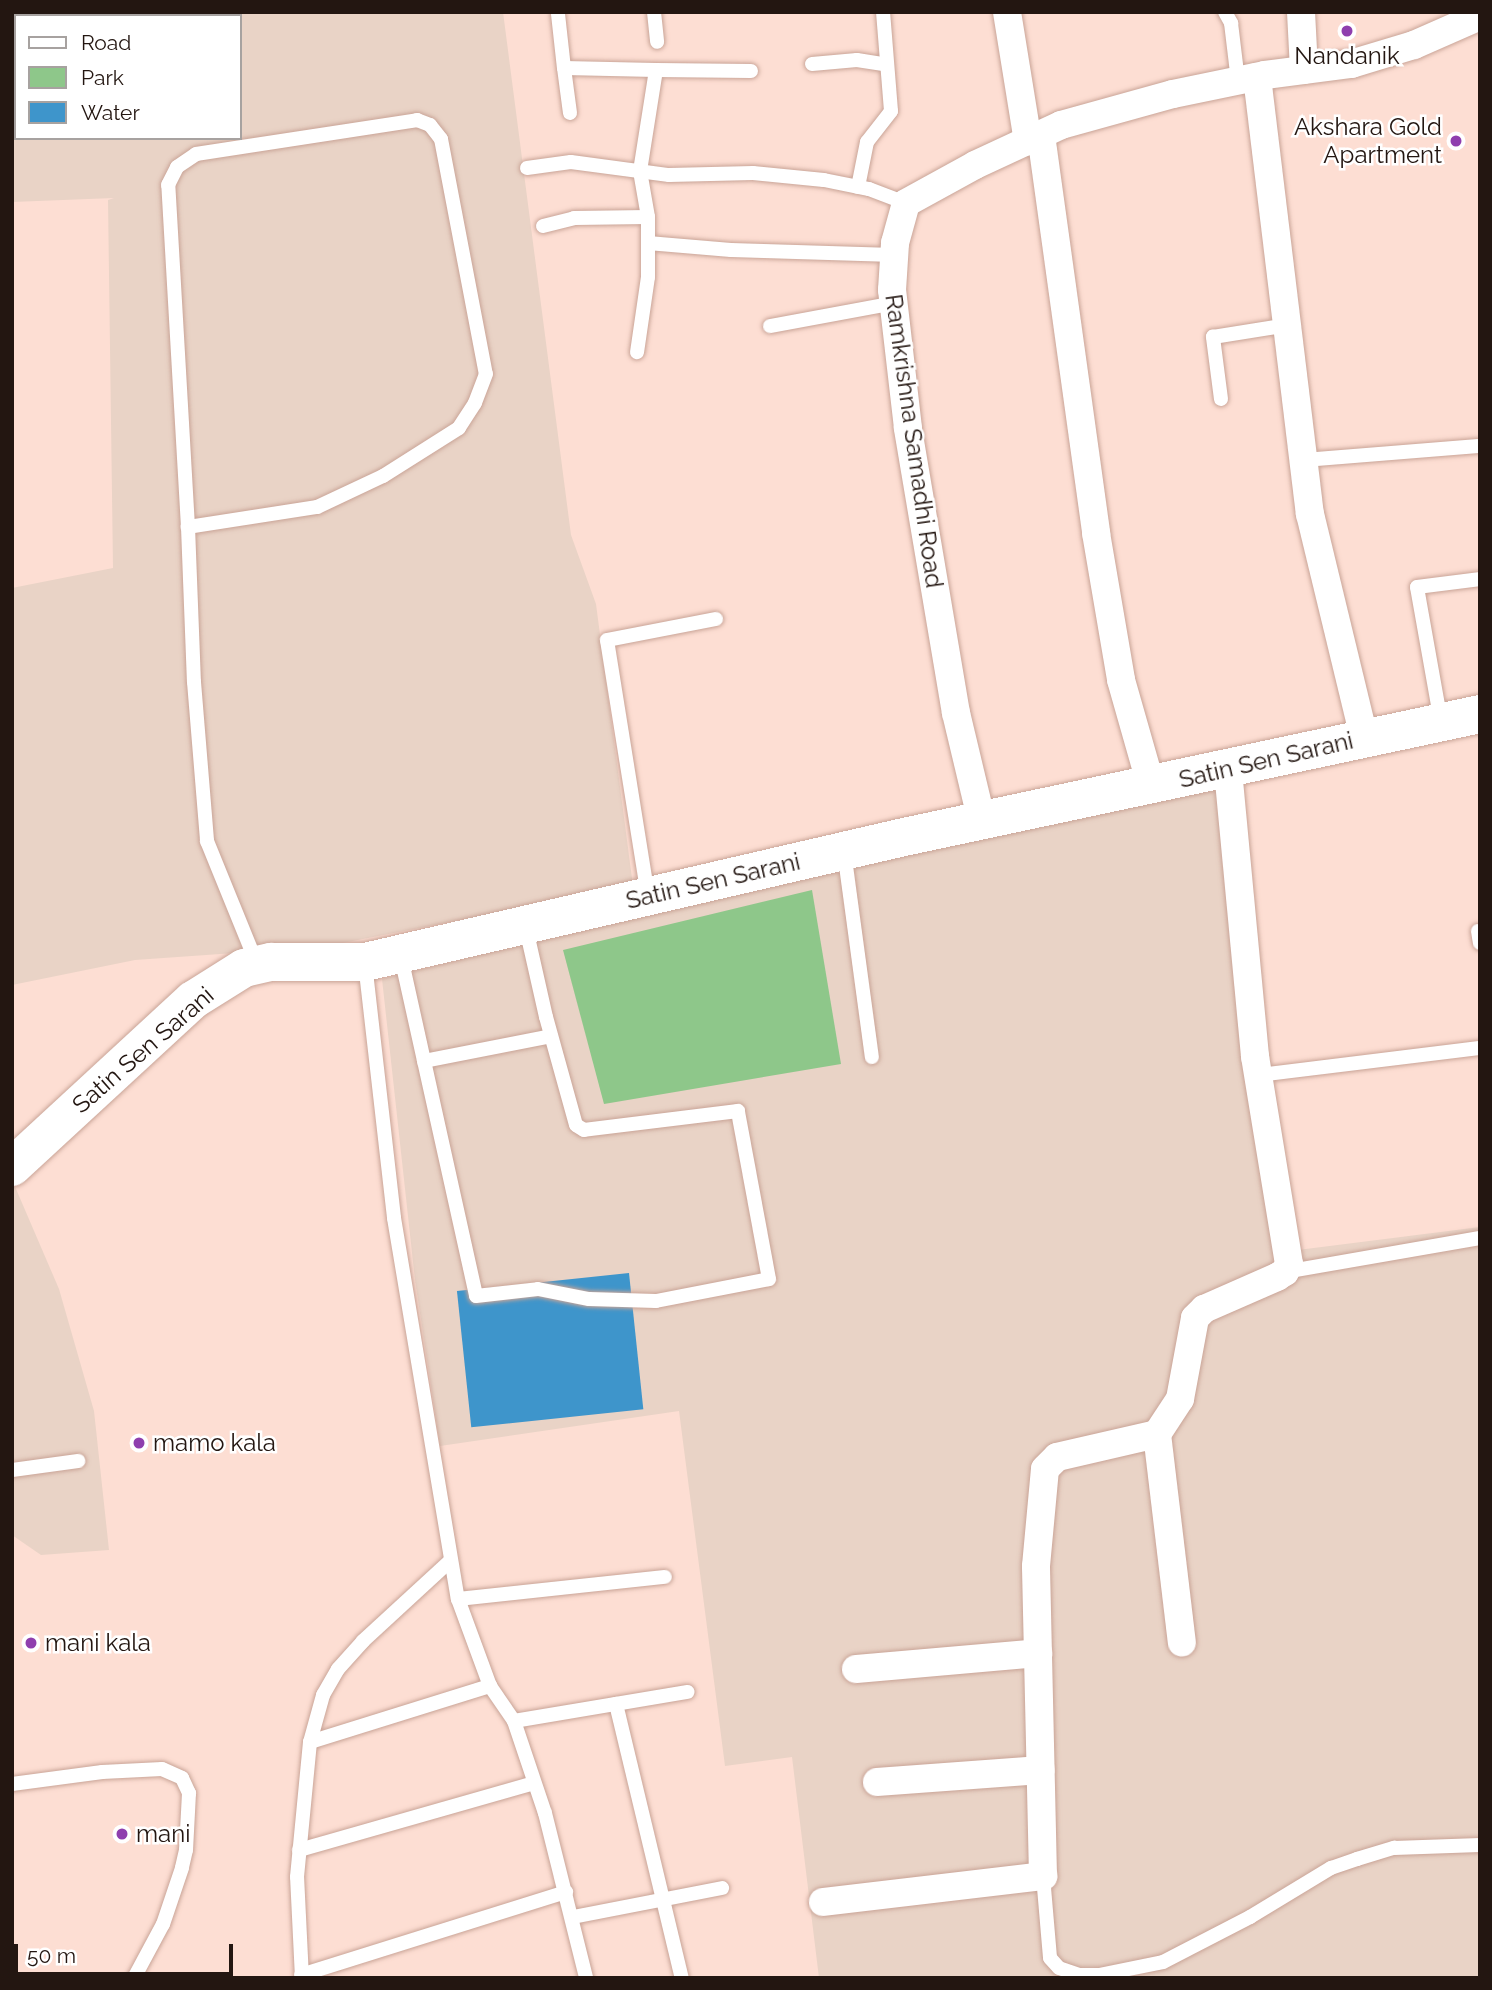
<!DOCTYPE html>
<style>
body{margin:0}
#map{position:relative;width:1492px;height:1990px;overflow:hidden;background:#fdded3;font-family:Raleway,sans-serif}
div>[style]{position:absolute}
.industrial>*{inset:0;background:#e9d3c6}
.green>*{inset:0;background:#8ec78a}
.water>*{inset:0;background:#3e95cb;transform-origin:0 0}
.roads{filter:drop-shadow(0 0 2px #c9a497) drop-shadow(0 0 2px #c9a497)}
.service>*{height:14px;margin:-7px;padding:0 7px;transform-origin:7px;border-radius:7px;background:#fff}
.minor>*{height:28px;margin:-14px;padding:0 14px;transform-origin:14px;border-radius:14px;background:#fff}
.secondary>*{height:38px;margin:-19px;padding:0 19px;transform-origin:19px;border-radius:19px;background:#fff}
.dots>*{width:19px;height:19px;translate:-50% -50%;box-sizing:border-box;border:4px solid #fff;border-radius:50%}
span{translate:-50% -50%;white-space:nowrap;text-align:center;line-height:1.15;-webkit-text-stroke:5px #fff;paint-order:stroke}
.poi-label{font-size:24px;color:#231611}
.right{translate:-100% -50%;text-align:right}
.left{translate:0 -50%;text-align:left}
.street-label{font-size:24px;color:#231611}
.frame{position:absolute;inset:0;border:14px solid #231611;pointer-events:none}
.legend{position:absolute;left:14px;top:14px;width:228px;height:126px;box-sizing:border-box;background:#fff;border:2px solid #a7a2a0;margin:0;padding:9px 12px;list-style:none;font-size:21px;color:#231611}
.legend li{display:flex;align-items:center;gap:14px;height:35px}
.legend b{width:35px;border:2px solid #a7a2a0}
.scale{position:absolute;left:14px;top:1944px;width:219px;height:32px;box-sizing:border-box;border:4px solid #231611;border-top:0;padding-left:9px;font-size:21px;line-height:24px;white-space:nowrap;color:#231611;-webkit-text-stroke:5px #fff;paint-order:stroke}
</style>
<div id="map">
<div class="industrial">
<div style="clip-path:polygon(evenodd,12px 12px,503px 12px,571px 535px,596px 604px,633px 886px,322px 947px,135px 960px,12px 985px,12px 588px,113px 568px,108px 200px,114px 198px,12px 202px,12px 12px,16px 16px,240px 16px,240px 138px,16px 138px,16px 16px)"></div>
<div style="clip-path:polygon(1220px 781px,1282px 1252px,1480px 1227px,1480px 1978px,819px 1978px,792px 1757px,725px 1766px,679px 1411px,440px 1446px,415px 1280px,382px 979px,740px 890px)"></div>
<div style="clip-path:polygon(13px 1182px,59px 1289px,94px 1411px,109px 1550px,41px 1555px,12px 1535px)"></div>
</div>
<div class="green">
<div style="clip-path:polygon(812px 890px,841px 1064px,604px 1104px,563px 950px)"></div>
</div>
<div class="water">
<div style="left:629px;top:1273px;width:137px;height:173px;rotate:84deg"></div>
</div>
<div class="roads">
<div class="service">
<div style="left:654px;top:12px;width:30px;rotate:84deg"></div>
<div style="left:1225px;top:12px;width:13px;rotate:61deg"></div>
<div style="left:1231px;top:23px;width:58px;rotate:83.1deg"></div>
<div style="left:558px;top:14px;width:54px;rotate:83.7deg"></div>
<div style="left:812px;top:64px;width:45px;rotate:-5.1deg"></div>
<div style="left:857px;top:60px;width:30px;rotate:9deg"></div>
<div style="left:656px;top:70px;width:95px;rotate:0.6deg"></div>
<div style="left:570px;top:113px;width:45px;rotate:-97.6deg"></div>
<div style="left:564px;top:68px;width:92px;rotate:1.2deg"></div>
<div style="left:656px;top:70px;width:102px;rotate:99deg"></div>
<div style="left:640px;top:171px;width:47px;rotate:80.1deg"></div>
<div style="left:648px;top:217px;width:60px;rotate:90deg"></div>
<div style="left:648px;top:277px;width:76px;rotate:98.3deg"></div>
<div style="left:527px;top:168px;width:44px;rotate:-7.8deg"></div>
<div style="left:571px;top:162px;width:99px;rotate:7.6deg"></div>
<div style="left:669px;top:175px;width:84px;rotate:-1.4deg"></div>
<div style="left:753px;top:173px;width:71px;rotate:5.6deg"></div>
<div style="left:824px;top:180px;width:46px;rotate:11.3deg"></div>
<div style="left:869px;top:189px;width:40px;rotate:21deg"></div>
<div style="left:858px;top:187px;width:46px;rotate:-78.7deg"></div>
<div style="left:867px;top:142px;width:39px;rotate:-52deg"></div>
<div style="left:891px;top:111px;width:99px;rotate:-94.6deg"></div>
<div style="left:543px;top:226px;width:32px;rotate:-14deg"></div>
<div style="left:574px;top:218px;width:74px;rotate:-0.8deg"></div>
<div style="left:648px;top:243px;width:83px;rotate:4.8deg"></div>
<div style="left:731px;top:250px;width:163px;rotate:1.8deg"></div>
<div style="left:770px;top:326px;width:126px;rotate:-10.5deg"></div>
<div style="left:1221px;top:399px;width:63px;rotate:-97.4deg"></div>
<div style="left:1213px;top:337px;width:76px;rotate:-9.1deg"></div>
<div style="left:1305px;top:460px;width:176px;rotate:-4.6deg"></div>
<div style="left:188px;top:527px;width:343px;rotate:-93.3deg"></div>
<div style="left:168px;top:185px;width:20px;rotate:-63deg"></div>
<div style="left:177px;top:167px;width:23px;rotate:-34deg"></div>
<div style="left:196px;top:154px;width:224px;rotate:-8.7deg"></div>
<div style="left:417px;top:120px;width:14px;rotate:21deg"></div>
<div style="left:430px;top:125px;width:18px;rotate:52deg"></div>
<div style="left:441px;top:139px;width:239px;rotate:79.2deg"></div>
<div style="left:486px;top:374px;width:31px;rotate:111deg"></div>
<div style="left:475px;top:403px;width:30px;rotate:123deg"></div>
<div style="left:459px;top:428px;width:90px;rotate:147.7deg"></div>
<div style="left:383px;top:476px;width:73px;rotate:154.8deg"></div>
<div style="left:317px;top:507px;width:131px;rotate:171.2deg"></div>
<div style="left:188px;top:527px;width:155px;rotate:87.8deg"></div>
<div style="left:194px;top:682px;width:160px;rotate:85.3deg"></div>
<div style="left:207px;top:841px;width:133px;rotate:67.9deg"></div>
<div style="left:1441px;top:722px;width:137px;rotate:-100.1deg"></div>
<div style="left:1417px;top:587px;width:64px;rotate:-7.2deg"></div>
<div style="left:844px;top:851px;width:208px;rotate:82.3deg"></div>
<div style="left:648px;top:896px;width:259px;rotate:-99.1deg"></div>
<div style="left:607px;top:640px;width:111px;rotate:-10.9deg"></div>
<div style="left:1478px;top:931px;width:12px;rotate:81deg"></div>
<div style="left:401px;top:957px;width:347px;rotate:77.5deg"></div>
<div style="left:476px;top:1296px;width:62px;rotate:-6.4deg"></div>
<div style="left:538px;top:1289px;width:52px;rotate:11.1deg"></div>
<div style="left:589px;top:1299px;width:67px;rotate:1.7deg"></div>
<div style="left:656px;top:1301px;width:115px;rotate:-11deg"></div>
<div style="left:769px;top:1279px;width:171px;rotate:-100.5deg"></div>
<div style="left:738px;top:1111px;width:155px;rotate:173deg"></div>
<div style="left:584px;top:1130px;width:9px;rotate:-148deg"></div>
<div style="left:576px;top:1125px;width:112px;rotate:-105.5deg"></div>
<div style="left:546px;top:1017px;width:91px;rotate:-102.7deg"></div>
<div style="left:365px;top:963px;width:257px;rotate:83.5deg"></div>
<div style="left:394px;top:1218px;width:386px;rotate:80.5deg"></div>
<div style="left:458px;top:1599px;width:93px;rotate:69.8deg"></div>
<div style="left:490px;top:1686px;width:42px;rotate:55.6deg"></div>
<div style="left:514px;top:1721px;width:97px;rotate:71.4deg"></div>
<div style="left:545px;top:1813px;width:170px;rotate:76deg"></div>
<div style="left:424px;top:1061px;width:129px;rotate:-11.1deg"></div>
<div style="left:1259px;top:1075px;width:223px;rotate:-7deg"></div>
<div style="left:1285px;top:1272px;width:198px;rotate:-9.9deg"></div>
<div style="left:12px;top:1470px;width:67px;rotate:-7.8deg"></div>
<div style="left:458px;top:1599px;width:208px;rotate:-6.1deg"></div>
<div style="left:616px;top:1704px;width:282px;rotate:76.5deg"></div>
<div style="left:514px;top:1721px;width:176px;rotate:-9.5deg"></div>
<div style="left:310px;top:1742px;width:189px;rotate:-17.3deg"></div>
<div style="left:12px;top:1784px;width:91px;rotate:-7.6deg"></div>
<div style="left:102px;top:1772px;width:60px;rotate:-2.9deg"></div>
<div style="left:162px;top:1769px;width:22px;rotate:24deg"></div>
<div style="left:182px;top:1778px;width:17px;rotate:65deg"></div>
<div style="left:189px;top:1793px;width:57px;rotate:93deg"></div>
<div style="left:186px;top:1850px;width:18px;rotate:103deg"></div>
<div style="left:182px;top:1868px;width:59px;rotate:108.7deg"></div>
<div style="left:163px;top:1924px;width:61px;rotate:118.2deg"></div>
<div style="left:299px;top:1850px;width:244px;rotate:-15.9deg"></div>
<div style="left:1043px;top:1876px;width:82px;rotate:85.1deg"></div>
<div style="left:1050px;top:1958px;width:13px;rotate:48deg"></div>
<div style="left:1059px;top:1968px;width:21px;rotate:19deg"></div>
<div style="left:1079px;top:1975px;width:20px"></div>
<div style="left:1099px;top:1975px;width:65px;rotate:-11.5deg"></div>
<div style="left:1163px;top:1962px;width:98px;rotate:-27.3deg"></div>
<div style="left:1250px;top:1917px;width:95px;rotate:-31.2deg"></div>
<div style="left:1331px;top:1868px;width:28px;rotate:-19deg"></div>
<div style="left:1357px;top:1859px;width:39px;rotate:-17deg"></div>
<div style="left:1394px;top:1848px;width:86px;rotate:-2deg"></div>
<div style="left:573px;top:1917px;width:152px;rotate:-11deg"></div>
<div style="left:301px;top:1975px;width:278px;rotate:-17.4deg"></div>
<div style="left:302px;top:1978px;width:101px;rotate:-92.8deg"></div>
<div style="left:297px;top:1877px;width:136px;rotate:-84.5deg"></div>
<div style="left:310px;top:1742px;width:49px;rotate:-74.5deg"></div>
<div style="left:323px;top:1695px;width:30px;rotate:-60deg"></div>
<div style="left:338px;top:1669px;width:38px;rotate:-48deg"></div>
<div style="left:363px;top:1641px;width:118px;rotate:-42.6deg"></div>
</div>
<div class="minor">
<div style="left:1007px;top:12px;width:131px;rotate:80.8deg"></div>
<div style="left:1301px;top:12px;width:58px;rotate:87deg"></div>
<div style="left:12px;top:65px;width:24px;rotate:81deg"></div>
<div style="left:1257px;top:77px;width:440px;rotate:83.1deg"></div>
<div style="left:1310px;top:514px;width:230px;rotate:76.4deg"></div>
<div style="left:1041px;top:135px;width:402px;rotate:82.1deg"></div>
<div style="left:1096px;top:533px;width:149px;rotate:80.3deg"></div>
<div style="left:1121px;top:680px;width:109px;rotate:74.1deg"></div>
<div style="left:982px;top:822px;width:112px;rotate:-103.4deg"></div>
<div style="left:956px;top:713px;width:289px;rotate:-99.6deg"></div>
<div style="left:908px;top:428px;width:139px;rotate:-96.6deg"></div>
<div style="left:892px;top:290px;width:47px;rotate:-86.3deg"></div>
<div style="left:895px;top:243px;width:41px;rotate:-74.6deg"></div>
<div style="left:906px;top:203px;width:79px;rotate:-28.8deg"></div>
<div style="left:975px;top:165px;width:95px;rotate:-24.9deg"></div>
<div style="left:1061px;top:125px;width:116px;rotate:-15.5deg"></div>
<div style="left:1173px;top:94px;width:94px;rotate:-11.7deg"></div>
<div style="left:1265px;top:75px;width:87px;rotate:-7.3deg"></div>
<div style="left:1351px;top:64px;width:66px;rotate:-16.8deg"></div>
<div style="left:1414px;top:45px;width:72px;rotate:-23.7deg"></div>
<div style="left:1157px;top:1434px;width:210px;rotate:83.2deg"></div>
<div style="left:856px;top:1669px;width:183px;rotate:-5deg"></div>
<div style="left:877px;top:1782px;width:164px;rotate:-4.2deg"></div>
<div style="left:823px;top:1902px;width:222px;rotate:-6.7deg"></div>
<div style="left:1043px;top:1876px;width:310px;rotate:-91.3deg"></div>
<div style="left:1036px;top:1566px;width:97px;rotate:-84.7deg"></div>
<div style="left:1045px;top:1469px;width:17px;rotate:-45deg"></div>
<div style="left:1057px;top:1457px;width:103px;rotate:-13deg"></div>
<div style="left:1157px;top:1434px;width:42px;rotate:-56.7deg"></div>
<div style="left:1180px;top:1399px;width:82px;rotate:-79.5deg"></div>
<div style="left:1195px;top:1318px;width:13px;rotate:-45deg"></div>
<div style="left:1204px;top:1309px;width:80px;rotate:-23.7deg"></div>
<div style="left:1277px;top:1277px;width:9px;rotate:-32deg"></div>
<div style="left:1285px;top:1272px;width:9px;rotate:-63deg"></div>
<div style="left:1289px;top:1264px;width:211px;rotate:-99.3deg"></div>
<div style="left:1255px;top:1056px;width:289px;rotate:-95.4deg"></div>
</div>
<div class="secondary">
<div style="left:12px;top:1167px;width:246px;rotate:-42.7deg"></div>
<div style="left:193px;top:1000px;width:60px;rotate:-32.1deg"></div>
<div style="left:244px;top:968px;width:28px;rotate:-13deg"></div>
<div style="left:271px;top:962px;width:94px"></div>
<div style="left:365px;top:962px;width:553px;rotate:-13.06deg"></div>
<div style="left:904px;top:837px;width:589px;rotate:-12.05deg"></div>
</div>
</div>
<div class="dots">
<div style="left:1347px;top:31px;background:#8f3eae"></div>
<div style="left:1456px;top:141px;background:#8f3eae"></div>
<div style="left:139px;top:1443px;background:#8f3eae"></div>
<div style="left:31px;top:1643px;background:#8f3eae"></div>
<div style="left:122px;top:1834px;background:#8f3eae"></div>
</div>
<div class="poi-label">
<span style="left:1347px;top:56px">Nandanik</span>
<span class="right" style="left:1442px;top:141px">Akshara Gold<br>Apartment</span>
<span class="left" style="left:153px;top:1443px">mamo kala</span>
<span class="left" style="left:45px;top:1643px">mani kala</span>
<span class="left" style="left:136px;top:1834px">mani</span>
</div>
<div class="street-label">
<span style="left:914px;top:441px;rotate:82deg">Ramkrishna Samadhi Road</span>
<span style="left:1266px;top:760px;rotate:-13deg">Satin Sen Sarani</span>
<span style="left:713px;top:881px;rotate:-13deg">Satin Sen Sarani</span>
<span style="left:143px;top:1050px;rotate:-41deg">Satin Sen Sarani</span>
</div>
<div class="frame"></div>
<ul class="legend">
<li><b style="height:9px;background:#fff"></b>Road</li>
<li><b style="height:19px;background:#8ec78a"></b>Park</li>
<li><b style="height:19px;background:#3e95cb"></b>Water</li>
</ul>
<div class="scale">50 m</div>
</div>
